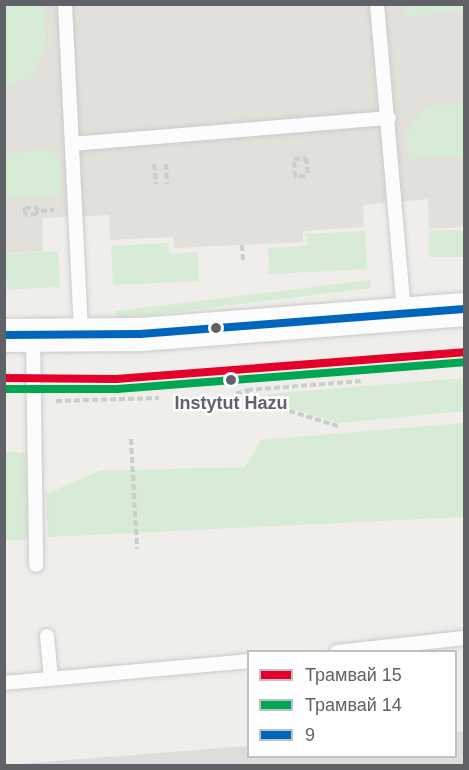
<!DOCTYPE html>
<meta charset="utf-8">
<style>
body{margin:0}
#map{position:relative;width:469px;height:770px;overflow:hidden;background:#efeeea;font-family:Helvetica,sans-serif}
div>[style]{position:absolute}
.industrial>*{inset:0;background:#dfddda}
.education>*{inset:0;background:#e2e0da}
.green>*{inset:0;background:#d8ebd6;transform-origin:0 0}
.path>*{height:4px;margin-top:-2px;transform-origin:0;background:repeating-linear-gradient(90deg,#cacfcc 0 6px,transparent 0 9px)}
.roads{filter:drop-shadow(0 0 2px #cbcccc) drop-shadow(0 0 2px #cbcccc)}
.lane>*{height:14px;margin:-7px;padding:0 7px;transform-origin:7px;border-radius:7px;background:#fdfcfc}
.secondary>*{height:33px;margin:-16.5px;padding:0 16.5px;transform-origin:16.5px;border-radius:16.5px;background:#fdfcfc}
.bus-1>*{height:8px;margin:-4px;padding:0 4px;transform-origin:4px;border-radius:4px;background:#0065bd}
.tram-1>*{height:8px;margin:-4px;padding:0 4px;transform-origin:4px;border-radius:4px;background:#e4002b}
.tram-2>*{height:8px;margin:-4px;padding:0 4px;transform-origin:4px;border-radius:4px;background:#00a651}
.dots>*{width:16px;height:16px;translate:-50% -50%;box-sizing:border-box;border:3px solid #fff;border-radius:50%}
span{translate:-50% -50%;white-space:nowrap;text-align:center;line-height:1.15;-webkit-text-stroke:5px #fff;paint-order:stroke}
.stop-label{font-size:18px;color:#5f6368;font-weight:700}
.frame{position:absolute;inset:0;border:6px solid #5f6368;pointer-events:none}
.legend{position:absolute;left:247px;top:650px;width:210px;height:108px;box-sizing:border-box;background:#fff;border:2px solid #bfc1c3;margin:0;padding:8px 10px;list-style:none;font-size:18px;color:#5f6368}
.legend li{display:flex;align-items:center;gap:12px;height:30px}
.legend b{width:30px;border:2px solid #bfc1c3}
</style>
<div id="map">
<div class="industrial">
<div style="clip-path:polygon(464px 731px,464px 765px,5px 765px,248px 746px,249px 756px,456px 756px,456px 732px)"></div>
</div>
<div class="education">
<div style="clip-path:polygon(4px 5px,464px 5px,464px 227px,429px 229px,428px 199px,363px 205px,364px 227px,303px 231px,303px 242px,174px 248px,173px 237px,110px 240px,109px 215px,42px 218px,43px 251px,5px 253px)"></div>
</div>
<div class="green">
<div style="clip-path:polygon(5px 4px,43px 5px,47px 45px,31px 78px,5px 86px)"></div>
<div style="clip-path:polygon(405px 5px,462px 5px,462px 11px,406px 17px)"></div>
<div style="clip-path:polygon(464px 103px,464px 156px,409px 159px,406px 133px,425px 106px)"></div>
<div style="clip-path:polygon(42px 149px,54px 152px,60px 163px,61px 194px,5px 199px,5px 154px)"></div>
<div style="left:464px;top:230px;width:27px;height:35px;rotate:90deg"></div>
<div style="clip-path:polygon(365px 231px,367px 269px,269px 274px,268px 248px,307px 246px,306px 234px)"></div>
<div style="clip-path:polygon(168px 243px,169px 254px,198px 252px,199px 281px,113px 285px,111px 246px)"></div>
<div style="left:58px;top:251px;width:36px;height:53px;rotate:87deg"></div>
<div style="left:370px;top:280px;width:8px;height:256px;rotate:83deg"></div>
<div style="clip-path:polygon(464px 378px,464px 411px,339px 423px,267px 401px,267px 394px)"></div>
<div style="clip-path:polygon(464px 423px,464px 517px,48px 537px,46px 494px,100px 471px,245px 467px,261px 440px)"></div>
<div style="clip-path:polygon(5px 452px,26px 453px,29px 539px,5px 541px)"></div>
</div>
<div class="path">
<div style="left:154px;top:164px;width:20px;rotate:84deg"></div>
<div style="left:166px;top:164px;width:20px;rotate:87deg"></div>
<div style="left:305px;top:176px;width:10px;rotate:174deg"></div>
<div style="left:295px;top:177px;width:18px;rotate:-93deg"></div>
<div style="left:294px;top:159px;width:12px;rotate:-5deg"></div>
<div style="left:306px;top:158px;width:17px;rotate:83deg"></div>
<div style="left:41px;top:211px;width:13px;rotate:-4deg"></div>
<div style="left:25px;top:214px;width:6px;rotate:-90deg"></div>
<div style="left:25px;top:208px;width:12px"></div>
<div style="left:37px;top:208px;width:6px;rotate:90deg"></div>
<div style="left:37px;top:214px;width:12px;rotate:175deg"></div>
<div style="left:242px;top:245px;width:15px;rotate:86deg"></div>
<div style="left:236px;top:394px;width:12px;rotate:-20deg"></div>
<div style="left:56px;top:401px;width:103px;rotate:-1.7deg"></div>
<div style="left:338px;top:426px;width:94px;rotate:-162.7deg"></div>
<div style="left:248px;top:398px;width:8px;rotate:-97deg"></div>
<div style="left:247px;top:390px;width:114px;rotate:-4.5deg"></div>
<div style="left:131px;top:439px;width:110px;rotate:86.9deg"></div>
</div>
<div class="roads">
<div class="lane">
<div style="left:65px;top:4px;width:331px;rotate:87.2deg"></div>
<div style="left:377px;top:4px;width:311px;rotate:85deg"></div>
<div style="left:72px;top:144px;width:318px;rotate:-4.7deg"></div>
<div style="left:33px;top:336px;width:229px;rotate:89.2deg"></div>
<div style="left:47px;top:636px;width:43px;rotate:84.7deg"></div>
<div style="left:337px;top:652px;width:128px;rotate:-6.3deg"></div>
<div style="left:4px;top:683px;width:246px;rotate:-5.1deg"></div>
</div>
<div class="secondary">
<div style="left:4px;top:335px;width:136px;rotate:-0.4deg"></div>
<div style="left:140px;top:334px;width:325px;rotate:-4.4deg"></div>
</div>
</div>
<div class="bus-1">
<div style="left:4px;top:335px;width:136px;rotate:-0.4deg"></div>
<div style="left:140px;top:334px;width:325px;rotate:-4.4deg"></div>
</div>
<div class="tram-1">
<div style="left:4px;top:378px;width:112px;rotate:0.5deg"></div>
<div style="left:116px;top:379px;width:349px;rotate:-4.4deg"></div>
</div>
<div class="tram-2">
<div style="left:4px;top:389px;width:113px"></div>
<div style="left:117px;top:389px;width:348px;rotate:-4.4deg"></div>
</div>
<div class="dots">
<div style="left:216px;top:328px;background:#5f6368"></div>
<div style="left:231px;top:380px;background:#5f6368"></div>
</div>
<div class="stop-label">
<span style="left:231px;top:403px">Instytut Hazu</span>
</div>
<div class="frame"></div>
<ul class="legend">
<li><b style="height:8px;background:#e4002b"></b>Трамвай 15</li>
<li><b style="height:8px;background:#00a651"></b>Трамвай 14</li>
<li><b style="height:8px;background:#0065bd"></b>9</li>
</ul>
</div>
